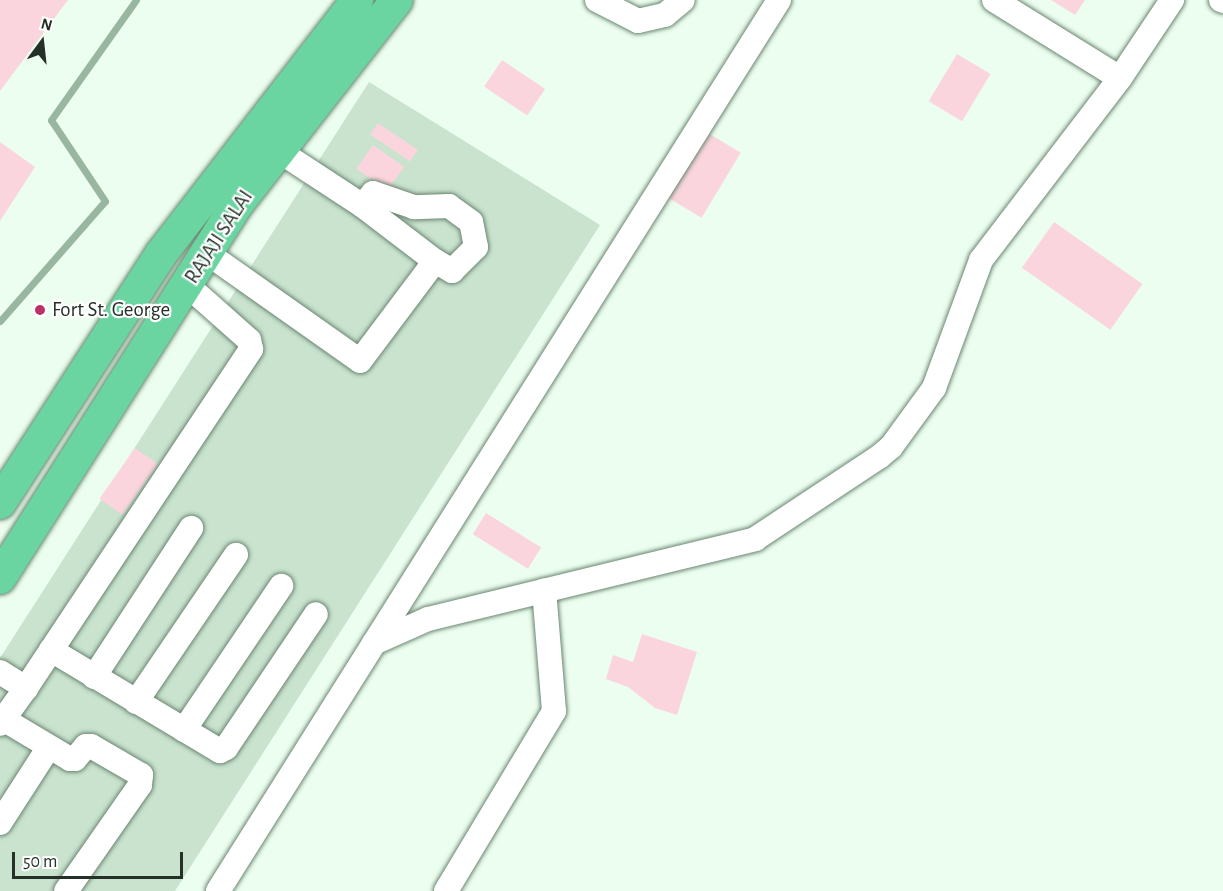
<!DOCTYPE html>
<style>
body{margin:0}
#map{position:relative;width:1223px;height:891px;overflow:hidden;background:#ecfef0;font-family:"Alegreya Sans",sans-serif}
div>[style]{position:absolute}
.green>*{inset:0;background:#c9e3cf}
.stream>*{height:7px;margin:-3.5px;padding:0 3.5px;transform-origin:3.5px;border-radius:3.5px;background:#99b6a0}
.building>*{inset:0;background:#fbd5dd;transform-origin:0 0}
.roads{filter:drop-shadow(0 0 2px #6a8671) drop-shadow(0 0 2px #6a8671)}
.minor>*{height:24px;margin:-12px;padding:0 12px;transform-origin:12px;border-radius:12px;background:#fff}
.major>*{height:32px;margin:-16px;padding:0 16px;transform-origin:16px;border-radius:16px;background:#6bd5a1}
.dots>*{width:16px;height:16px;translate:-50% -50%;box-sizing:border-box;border:3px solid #fff;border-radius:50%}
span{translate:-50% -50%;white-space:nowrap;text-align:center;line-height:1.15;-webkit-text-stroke:4.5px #fff;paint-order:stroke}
.street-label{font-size:21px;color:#253128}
.poi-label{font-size:21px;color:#253128}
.left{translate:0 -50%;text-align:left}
.north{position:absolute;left:12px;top:12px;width:60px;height:60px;-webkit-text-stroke:4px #fff;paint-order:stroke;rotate:15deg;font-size:16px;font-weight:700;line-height:24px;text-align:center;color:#253128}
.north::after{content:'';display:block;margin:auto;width:21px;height:27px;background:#253128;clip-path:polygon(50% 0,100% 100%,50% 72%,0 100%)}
.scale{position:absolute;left:12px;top:852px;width:171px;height:27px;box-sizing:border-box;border:3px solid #253128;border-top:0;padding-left:8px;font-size:18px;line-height:21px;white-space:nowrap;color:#253128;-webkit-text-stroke:4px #fff;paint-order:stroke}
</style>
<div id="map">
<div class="green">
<div style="clip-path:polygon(369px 82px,600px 225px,175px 891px,0 891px,0 658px)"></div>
</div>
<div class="stream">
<div style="left:0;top:321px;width:159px;rotate:-48.8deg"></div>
<div style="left:105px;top:201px;width:97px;rotate:-123.7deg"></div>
<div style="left:51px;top:120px;width:147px;rotate:-54.7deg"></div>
</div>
<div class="building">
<div style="clip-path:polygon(1px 0,68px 0,0 91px,0 1px)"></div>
<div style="clip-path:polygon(1051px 0,1085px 0,1075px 15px)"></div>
<div style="left:957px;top:54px;width:39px;height:55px;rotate:31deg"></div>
<div style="left:502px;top:60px;width:52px;height:32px;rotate:34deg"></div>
<div style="left:378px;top:123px;width:48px;height:14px;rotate:34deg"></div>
<div style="left:703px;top:130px;width:44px;height:76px;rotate:31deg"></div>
<div style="clip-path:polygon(0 142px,35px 167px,0 221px)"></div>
<div style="left:373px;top:145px;width:38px;height:29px;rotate:35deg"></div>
<div style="left:1054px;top:222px;width:108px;height:56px;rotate:35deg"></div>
<div style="left:135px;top:448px;width:28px;height:62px;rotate:35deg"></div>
<div style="left:486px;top:513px;width:65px;height:25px;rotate:32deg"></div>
<div style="clip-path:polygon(642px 634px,697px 652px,677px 715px,655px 708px,628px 687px,606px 679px,613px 655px,633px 662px)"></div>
</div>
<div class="roads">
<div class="minor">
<div style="left:597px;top:0;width:46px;rotate:27.1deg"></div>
<div style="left:638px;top:21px;width:28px;rotate:-13deg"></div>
<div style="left:665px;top:15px;width:23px;rotate:-40deg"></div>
<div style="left:994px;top:0;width:148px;rotate:31.8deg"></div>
<div style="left:1120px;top:78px;width:94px;rotate:-56.3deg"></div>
<div style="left:1221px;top:0;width:2px;rotate:27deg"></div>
<div style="left:363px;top:206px;width:91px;rotate:37.4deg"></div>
<div style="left:207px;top:253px;width:187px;rotate:35.2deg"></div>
<div style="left:360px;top:361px;width:125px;rotate:-53.1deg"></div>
<div style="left:435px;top:261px;width:20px;rotate:30deg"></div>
<div style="left:452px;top:271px;width:34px;rotate:-45deg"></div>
<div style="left:476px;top:247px;width:25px;rotate:-101deg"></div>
<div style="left:471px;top:222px;width:27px;rotate:-144deg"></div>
<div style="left:449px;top:206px;width:35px;rotate:178deg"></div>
<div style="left:414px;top:207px;width:43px;rotate:-161.1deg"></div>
<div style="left:373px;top:193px;width:16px;rotate:128deg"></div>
<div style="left:363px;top:206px;width:100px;rotate:-146.8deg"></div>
<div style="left:374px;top:643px;width:59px;rotate:-24deg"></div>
<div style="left:428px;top:619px;width:337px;rotate:-13.7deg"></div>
<div style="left:755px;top:539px;width:149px;rotate:-33.5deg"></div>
<div style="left:879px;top:457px;width:16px;rotate:-40deg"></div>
<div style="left:891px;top:447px;width:73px;rotate:-53.9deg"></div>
<div style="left:934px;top:388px;width:136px;rotate:-69.8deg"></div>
<div style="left:981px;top:260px;width:229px;rotate:-52.6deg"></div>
<div style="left:51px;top:650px;width:197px;rotate:30.9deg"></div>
<div style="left:220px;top:751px;width:7px;rotate:-27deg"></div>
<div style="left:226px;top:748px;width:161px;rotate:-56.1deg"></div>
<div style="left:0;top:672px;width:31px;rotate:32deg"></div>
<div style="left:26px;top:688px;width:44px;rotate:125.8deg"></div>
<div style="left:94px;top:677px;width:178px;rotate:-56.9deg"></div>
<div style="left:26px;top:688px;width:407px;rotate:-56.4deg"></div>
<div style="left:251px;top:349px;width:9px;rotate:-103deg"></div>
<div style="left:249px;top:340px;width:83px;rotate:-138.4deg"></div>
<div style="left:136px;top:702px;width:178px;rotate:-55.8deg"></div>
<div style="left:3px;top:719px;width:78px;rotate:30.8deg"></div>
<div style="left:70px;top:759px;width:5px"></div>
<div style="left:75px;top:759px;width:17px;rotate:-50deg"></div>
<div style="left:86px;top:746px;width:5px"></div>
<div style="left:91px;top:746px;width:58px;rotate:30.1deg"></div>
<div style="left:141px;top:775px;width:10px;rotate:96deg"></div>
<div style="left:140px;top:785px;width:129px;rotate:124.9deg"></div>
<div style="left:184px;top:730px;width:174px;rotate:-56deg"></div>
<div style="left:0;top:823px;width:90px;rotate:-57.2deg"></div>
<div style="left:218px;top:891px;width:1053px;rotate:-57.8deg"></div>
<div style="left:446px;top:891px;width:210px;rotate:-59deg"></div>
<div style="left:554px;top:711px;width:121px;rotate:-94.7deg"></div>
</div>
<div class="major">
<div style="left:0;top:503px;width:297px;rotate:-57.1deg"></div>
<div style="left:161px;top:254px;width:321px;rotate:-52.3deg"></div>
<div style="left:0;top:578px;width:446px;rotate:-57.6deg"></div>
<div style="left:239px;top:202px;width:256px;rotate:-52deg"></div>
</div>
</div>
<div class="dots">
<div style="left:40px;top:310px;background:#bd3165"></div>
</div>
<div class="street-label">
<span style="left:219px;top:237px;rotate:-57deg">RAJAJI SALAI</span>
</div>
<div class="poi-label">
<span class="left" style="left:52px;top:310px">Fort St. George</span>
</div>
<div class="north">N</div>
<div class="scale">50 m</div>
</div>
